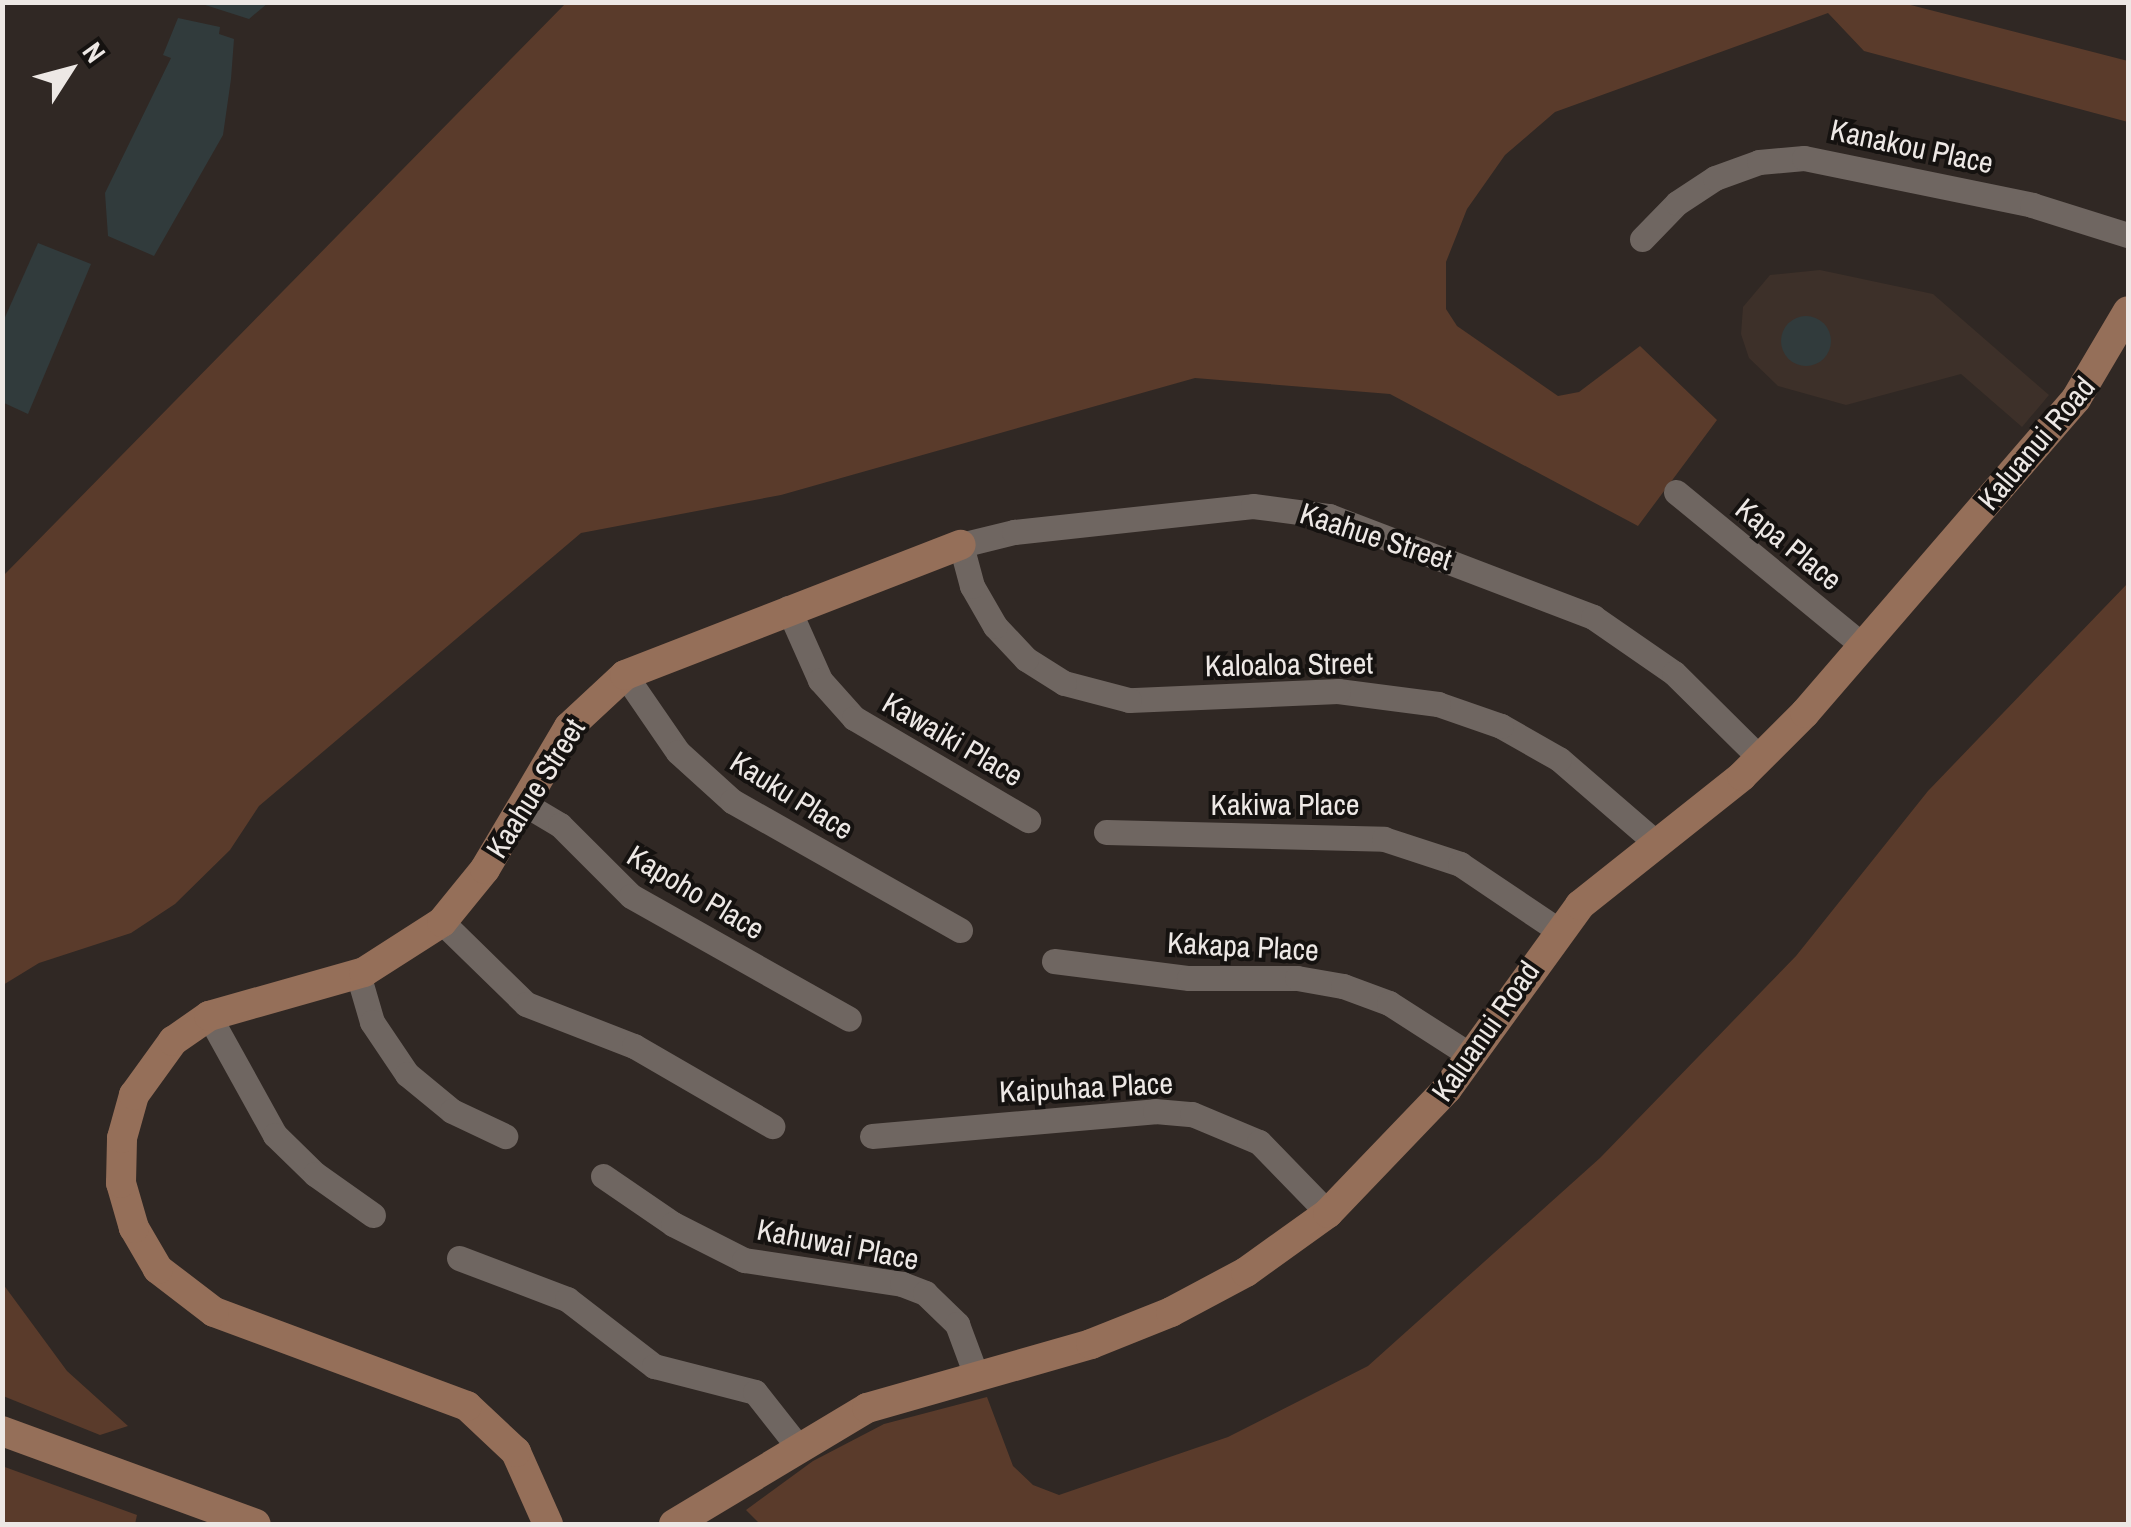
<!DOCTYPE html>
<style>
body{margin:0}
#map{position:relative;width:2131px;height:1527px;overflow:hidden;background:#302824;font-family:"Archivo Narrow",sans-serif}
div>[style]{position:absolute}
.built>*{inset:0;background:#3d3029}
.green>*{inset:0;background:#5a3b2b}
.building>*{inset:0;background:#313b3c}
.round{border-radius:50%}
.street>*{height:25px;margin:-12.5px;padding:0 12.5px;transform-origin:12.5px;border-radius:12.5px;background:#6f6661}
.secondary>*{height:30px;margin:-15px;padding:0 15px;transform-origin:15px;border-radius:15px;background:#956f59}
span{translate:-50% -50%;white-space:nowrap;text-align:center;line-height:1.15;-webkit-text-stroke:8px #151210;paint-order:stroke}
.street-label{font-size:30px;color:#ede8e5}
.frame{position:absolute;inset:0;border:5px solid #ede8e5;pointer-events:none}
.north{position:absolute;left:20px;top:20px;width:100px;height:100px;-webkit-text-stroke:8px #151210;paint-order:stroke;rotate:54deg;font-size:28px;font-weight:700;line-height:40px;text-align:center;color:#ede8e5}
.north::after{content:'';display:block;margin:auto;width:35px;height:45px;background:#ede8e5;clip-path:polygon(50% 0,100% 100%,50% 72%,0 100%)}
</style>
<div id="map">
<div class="built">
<div style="clip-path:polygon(1820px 270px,1933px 294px,2049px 395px,2022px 427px,1961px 374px,1846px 405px,1778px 386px,1749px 358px,1741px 334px,1743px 307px,1770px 275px)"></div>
</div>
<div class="green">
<div style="clip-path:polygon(1899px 2px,2128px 61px,2128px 122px,1864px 51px,1828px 13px,1555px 112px,1505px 155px,1467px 209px,1446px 262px,1446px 309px,1457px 326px,1558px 396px,1579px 392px,1640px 346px,1717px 420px,1638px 526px,1390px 394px,1195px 378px,781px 495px,581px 533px,259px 806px,230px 850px,175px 904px,131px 933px,39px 963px,3px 985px,3px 576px,566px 3px)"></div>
<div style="clip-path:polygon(2128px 583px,2128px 1524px,760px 1524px,746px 1510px,813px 1461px,884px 1424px,987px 1397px,1013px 1466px,1033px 1485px,1059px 1495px,1228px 1437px,1368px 1366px,1600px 1158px,1796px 956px,1928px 791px)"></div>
<div style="clip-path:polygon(3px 1284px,67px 1371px,128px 1426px,100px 1435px,3px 1396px)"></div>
<div style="clip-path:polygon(2px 1466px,137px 1515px,135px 1524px,3px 1524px)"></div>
</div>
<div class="building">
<div style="clip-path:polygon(199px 3px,268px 3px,249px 19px)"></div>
<div style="clip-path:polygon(178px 18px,220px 27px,219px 34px,234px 39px,231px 79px,223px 135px,154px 256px,108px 236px,105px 193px,171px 58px,163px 55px)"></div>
<div style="clip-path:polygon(38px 243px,91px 264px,28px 414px,2px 402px,2px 324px)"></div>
<div class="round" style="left:1781px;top:316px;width:50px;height:50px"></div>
</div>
<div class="street">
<div style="left:1642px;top:239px;width:50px;rotate:-45.8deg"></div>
<div style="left:1677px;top:203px;width:45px;rotate:-33.3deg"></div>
<div style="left:1715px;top:178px;width:47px;rotate:-20deg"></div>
<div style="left:1759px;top:162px;width:45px;rotate:-5.1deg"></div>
<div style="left:1804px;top:158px;width:233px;rotate:11.6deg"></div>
<div style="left:2032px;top:205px;width:101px;rotate:17.4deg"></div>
<div style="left:1676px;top:492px;width:241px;rotate:39.4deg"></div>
<div style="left:788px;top:608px;width:79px;rotate:66deg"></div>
<div style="left:820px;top:680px;width:51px;rotate:48.2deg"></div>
<div style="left:854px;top:718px;width:202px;rotate:30.4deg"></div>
<div style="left:625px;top:675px;width:93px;rotate:55.5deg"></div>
<div style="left:678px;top:752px;width:73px;rotate:42.2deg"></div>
<div style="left:732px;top:801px;width:262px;rotate:29.5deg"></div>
<div style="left:523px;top:803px;width:43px;rotate:30.7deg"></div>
<div style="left:560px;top:825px;width:100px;rotate:45deg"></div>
<div style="left:631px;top:896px;width:250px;rotate:29.4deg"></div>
<div style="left:1106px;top:832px;width:278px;rotate:1.4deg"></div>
<div style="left:1384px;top:839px;width:80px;rotate:18.2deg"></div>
<div style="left:1460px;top:864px;width:118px;rotate:34deg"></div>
<div style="left:1654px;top:841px;width:125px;rotate:-139.2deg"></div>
<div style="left:1559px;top:759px;width:67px;rotate:-150.4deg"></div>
<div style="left:1501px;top:726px;width:67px;rotate:-160.8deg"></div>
<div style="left:1438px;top:704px;width:101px;rotate:-172.6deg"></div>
<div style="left:1338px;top:691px;width:209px;rotate:177.5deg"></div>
<div style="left:1129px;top:700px;width:67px;rotate:-165.3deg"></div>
<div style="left:1064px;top:683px;width:45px;rotate:-147.7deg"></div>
<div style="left:1026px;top:659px;width:45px;rotate:-133.2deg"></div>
<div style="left:995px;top:626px;width:46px;rotate:-119.9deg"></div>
<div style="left:972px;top:586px;width:42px;rotate:-105deg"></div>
<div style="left:961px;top:545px;width:55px;rotate:-13.8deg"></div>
<div style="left:1014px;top:532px;width:240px;rotate:-6.2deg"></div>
<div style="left:1253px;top:506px;width:77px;rotate:7.5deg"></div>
<div style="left:1329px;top:516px;width:283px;rotate:20.9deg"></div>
<div style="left:1593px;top:617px;width:98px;rotate:34.7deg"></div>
<div style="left:1674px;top:673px;width:122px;rotate:44.7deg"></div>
<div style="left:442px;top:922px;width:117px;rotate:44.3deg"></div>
<div style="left:526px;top:1004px;width:116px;rotate:21.3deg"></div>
<div style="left:634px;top:1046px;width:160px;rotate:30.1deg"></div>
<div style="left:1054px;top:961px;width:136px;rotate:7.2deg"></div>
<div style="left:1189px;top:978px;width:108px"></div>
<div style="left:1297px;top:978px;width:47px;rotate:9.9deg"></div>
<div style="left:1343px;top:986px;width:49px;rotate:20.3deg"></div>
<div style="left:1389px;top:1003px;width:96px;rotate:32.7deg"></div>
<div style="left:358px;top:974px;width:50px;rotate:73.7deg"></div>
<div style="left:372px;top:1022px;width:63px;rotate:56.1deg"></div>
<div style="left:407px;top:1074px;width:58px;rotate:39.4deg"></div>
<div style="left:452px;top:1111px;width:59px;rotate:25.3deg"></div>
<div style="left:209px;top:1016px;width:136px;rotate:61deg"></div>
<div style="left:275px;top:1135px;width:56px;rotate:44.3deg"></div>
<div style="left:315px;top:1174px;width:71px;rotate:35.3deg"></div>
<div style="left:872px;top:1136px;width:284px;rotate:-5deg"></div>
<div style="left:1155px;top:1111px;width:37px;rotate:5deg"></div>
<div style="left:1192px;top:1114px;width:73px;rotate:22.7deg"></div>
<div style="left:1259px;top:1142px;width:99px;rotate:45.8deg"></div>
<div style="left:603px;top:1176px;width:85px;rotate:34.4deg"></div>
<div style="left:673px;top:1224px;width:80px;rotate:26.9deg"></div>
<div style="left:744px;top:1260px;width:160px;rotate:8.6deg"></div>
<div style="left:902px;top:1284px;width:25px;rotate:21deg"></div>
<div style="left:925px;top:1293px;width:45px;rotate:44.1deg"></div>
<div style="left:957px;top:1324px;width:54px;rotate:69.6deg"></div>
<div style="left:459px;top:1258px;width:116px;rotate:20.8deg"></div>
<div style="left:567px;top:1299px;width:110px;rotate:37.6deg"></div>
<div style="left:654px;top:1366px;width:104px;rotate:14.4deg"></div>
<div style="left:755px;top:1392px;width:71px;rotate:51.8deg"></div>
</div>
<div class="secondary">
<div style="left:2px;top:1431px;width:270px;rotate:20.1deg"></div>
<div style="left:548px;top:1524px;width:79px;rotate:-114deg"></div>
<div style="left:516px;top:1452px;width:67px;rotate:-136.8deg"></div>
<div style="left:467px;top:1406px;width:270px;rotate:-159.6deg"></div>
<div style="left:214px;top:1312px;width:71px;rotate:-142.5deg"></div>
<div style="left:158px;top:1269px;width:48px;rotate:-120.3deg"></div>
<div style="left:134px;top:1228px;width:47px;rotate:-106.1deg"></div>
<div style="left:121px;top:1183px;width:45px;rotate:-88.7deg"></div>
<div style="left:122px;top:1138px;width:45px;rotate:-74.4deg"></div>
<div style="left:134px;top:1095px;width:67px;rotate:-54.2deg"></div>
<div style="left:173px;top:1041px;width:44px;rotate:-34.8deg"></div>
<div style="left:209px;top:1016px;width:161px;rotate:-15.8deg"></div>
<div style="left:364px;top:972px;width:93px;rotate:-32.7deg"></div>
<div style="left:442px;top:922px;width:68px;rotate:-50.9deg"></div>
<div style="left:485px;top:869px;width:165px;rotate:-59.4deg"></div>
<div style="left:569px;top:727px;width:76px;rotate:-42.9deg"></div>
<div style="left:625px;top:675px;width:360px;rotate:-21.2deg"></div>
<div style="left:674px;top:1524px;width:225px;rotate:-31deg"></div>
<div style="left:867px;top:1408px;width:233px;rotate:-15.9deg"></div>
<div style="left:1091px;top:1344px;width:86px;rotate:-21.8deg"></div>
<div style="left:1171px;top:1312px;width:85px;rotate:-28.1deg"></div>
<div style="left:1246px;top:1272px;width:101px;rotate:-35.7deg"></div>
<div style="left:1328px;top:1213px;width:172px;rotate:-46.2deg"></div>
<div style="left:1447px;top:1089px;width:227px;rotate:-54.1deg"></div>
<div style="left:1580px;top:905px;width:207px;rotate:-38.5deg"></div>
<div style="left:1742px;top:776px;width:89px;rotate:-45deg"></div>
<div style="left:1805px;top:713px;width:415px;rotate:-49.2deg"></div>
<div style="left:2076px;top:399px;width:102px;rotate:-59.4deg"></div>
</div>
<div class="street-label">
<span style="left:1912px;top:146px;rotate:12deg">Kanakou Place</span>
<span style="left:2036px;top:443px;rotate:-50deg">Kaluanui Road</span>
<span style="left:1376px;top:536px;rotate:18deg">Kaahue Street</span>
<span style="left:1789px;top:544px;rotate:39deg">Kapa Place</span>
<span style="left:1289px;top:664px;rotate:-1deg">Kaloaloa Street</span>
<span style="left:953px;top:739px;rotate:30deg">Kawaiki Place</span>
<span style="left:535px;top:788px;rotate:-58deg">Kaahue Street</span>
<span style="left:792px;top:795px;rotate:32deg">Kauku Place</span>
<span style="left:1285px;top:804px">Kakiwa Place</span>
<span style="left:696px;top:892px;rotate:31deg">Kapoho Place</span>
<span style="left:1243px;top:946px;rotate:3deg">Kakapa Place</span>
<span style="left:1485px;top:1031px;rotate:-55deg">Kaluanui Road</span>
<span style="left:1086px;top:1087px;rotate:-3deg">Kaipuhaa Place</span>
<span style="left:838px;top:1244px;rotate:11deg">Kahuwai Place</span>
</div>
<div class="frame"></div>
<div class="north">N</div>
</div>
